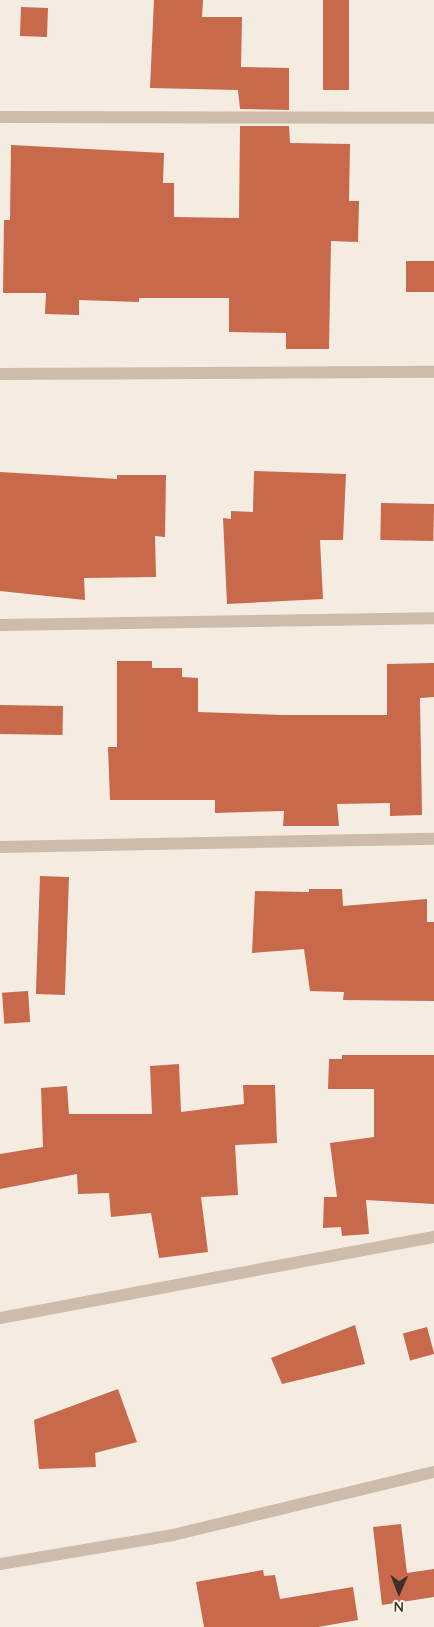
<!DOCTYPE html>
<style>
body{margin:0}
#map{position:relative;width:434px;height:1627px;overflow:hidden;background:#f4ebe1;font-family:Quicksand,sans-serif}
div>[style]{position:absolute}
.building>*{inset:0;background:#c8694b;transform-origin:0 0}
.street>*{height:12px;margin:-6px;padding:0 6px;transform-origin:6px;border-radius:6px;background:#cdbbac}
span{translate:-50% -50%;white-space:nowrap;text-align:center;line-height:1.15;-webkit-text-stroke:4px #fbf5ee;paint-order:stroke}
.north{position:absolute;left:374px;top:1567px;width:50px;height:50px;-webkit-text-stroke:4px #fbf5ee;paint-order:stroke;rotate:181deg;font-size:14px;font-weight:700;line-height:20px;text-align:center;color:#3b302b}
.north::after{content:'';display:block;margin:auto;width:18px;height:22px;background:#3b302b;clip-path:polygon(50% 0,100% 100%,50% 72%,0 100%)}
</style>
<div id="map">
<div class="building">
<div style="clip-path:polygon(154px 0,203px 0,202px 17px,242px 17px,241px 67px,289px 68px,289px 110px,240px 109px,238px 90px,150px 88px)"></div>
<div style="left:323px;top:0;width:26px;height:90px"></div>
<div style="left:21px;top:7px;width:27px;height:29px;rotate:2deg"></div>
<div style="clip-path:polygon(240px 126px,289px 126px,290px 143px,350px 144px,349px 201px,359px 201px,358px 242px,331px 241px,329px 349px,286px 349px,286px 333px,229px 332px,229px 298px,139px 298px,139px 302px,79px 300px,79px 315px,45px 314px,46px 293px,3px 293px,4px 220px,10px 220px,11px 145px,164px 153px,163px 183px,174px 183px,174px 217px,239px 218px)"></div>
<div style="left:406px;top:261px;width:28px;height:31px"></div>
<div style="clip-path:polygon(254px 471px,346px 474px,343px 540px,320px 540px,323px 599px,227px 604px,223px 518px,231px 519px,231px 511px,253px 512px)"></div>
<div style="clip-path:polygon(0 472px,117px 479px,117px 475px,166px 475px,165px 537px,155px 536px,156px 577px,84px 578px,85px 600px,0 591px)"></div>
<div style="left:381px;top:503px;width:53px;height:37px;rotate:1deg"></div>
<div style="clip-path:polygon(117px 661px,152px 661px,152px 668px,182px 668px,182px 677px,198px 678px,198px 712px,283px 715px,387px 715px,387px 664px,434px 663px,434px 697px,420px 698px,422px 815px,390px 816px,390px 803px,337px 804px,339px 826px,283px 826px,284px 811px,215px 813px,215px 800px,110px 800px,108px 747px,117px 747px)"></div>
<div style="left:0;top:705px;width:63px;height:29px;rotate:1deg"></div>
<div style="left:40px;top:876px;width:29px;height:118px;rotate:2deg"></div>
<div style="clip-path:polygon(309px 889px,342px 889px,343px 906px,427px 899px,427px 922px,434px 922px,434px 1001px,343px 1000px,344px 992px,310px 991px,304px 949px,252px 953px,255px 891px,309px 892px)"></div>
<div style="left:28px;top:991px;width:31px;height:26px;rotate:86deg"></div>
<div style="clip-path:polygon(342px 1055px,434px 1055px,434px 1204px,366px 1200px,369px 1234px,342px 1236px,341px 1227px,323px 1228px,324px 1197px,337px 1197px,330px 1143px,374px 1137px,374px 1089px,328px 1089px,329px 1059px,342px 1059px)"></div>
<div style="clip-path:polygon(179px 1064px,181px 1112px,244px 1104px,243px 1085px,275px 1085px,277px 1143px,235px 1145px,238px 1195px,201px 1197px,208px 1252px,159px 1258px,151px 1213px,111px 1217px,109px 1193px,78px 1194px,77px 1174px,0 1189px,0 1154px,43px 1147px,41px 1088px,67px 1086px,69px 1114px,152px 1114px,150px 1066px)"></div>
<div style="clip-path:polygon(355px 1325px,365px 1364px,282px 1384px,271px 1358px)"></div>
<div style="left:427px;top:1327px;width:28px;height:25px;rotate:75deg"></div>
<div style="clip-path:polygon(118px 1389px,137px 1442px,95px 1453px,96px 1467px,39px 1469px,34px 1420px)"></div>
<div style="clip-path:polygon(401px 1524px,407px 1573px,434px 1569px,434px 1597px,382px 1605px,373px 1527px)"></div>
<div style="clip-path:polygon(263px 1570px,264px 1576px,275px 1575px,280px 1599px,353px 1587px,358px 1620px,318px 1627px,204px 1627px,196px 1582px)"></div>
</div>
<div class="street">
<div style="left:0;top:117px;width:434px;rotate:0.1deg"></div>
<div style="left:0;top:374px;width:434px;rotate:-0.3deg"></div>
<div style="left:0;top:625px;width:434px;rotate:-0.9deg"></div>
<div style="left:0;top:847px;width:434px;rotate:-1.1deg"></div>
<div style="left:0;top:1318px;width:441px;rotate:-10.6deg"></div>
<div style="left:0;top:1564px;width:175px;rotate:-9.5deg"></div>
<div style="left:173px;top:1535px;width:268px;rotate:-13.6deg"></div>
</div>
<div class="north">N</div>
</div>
